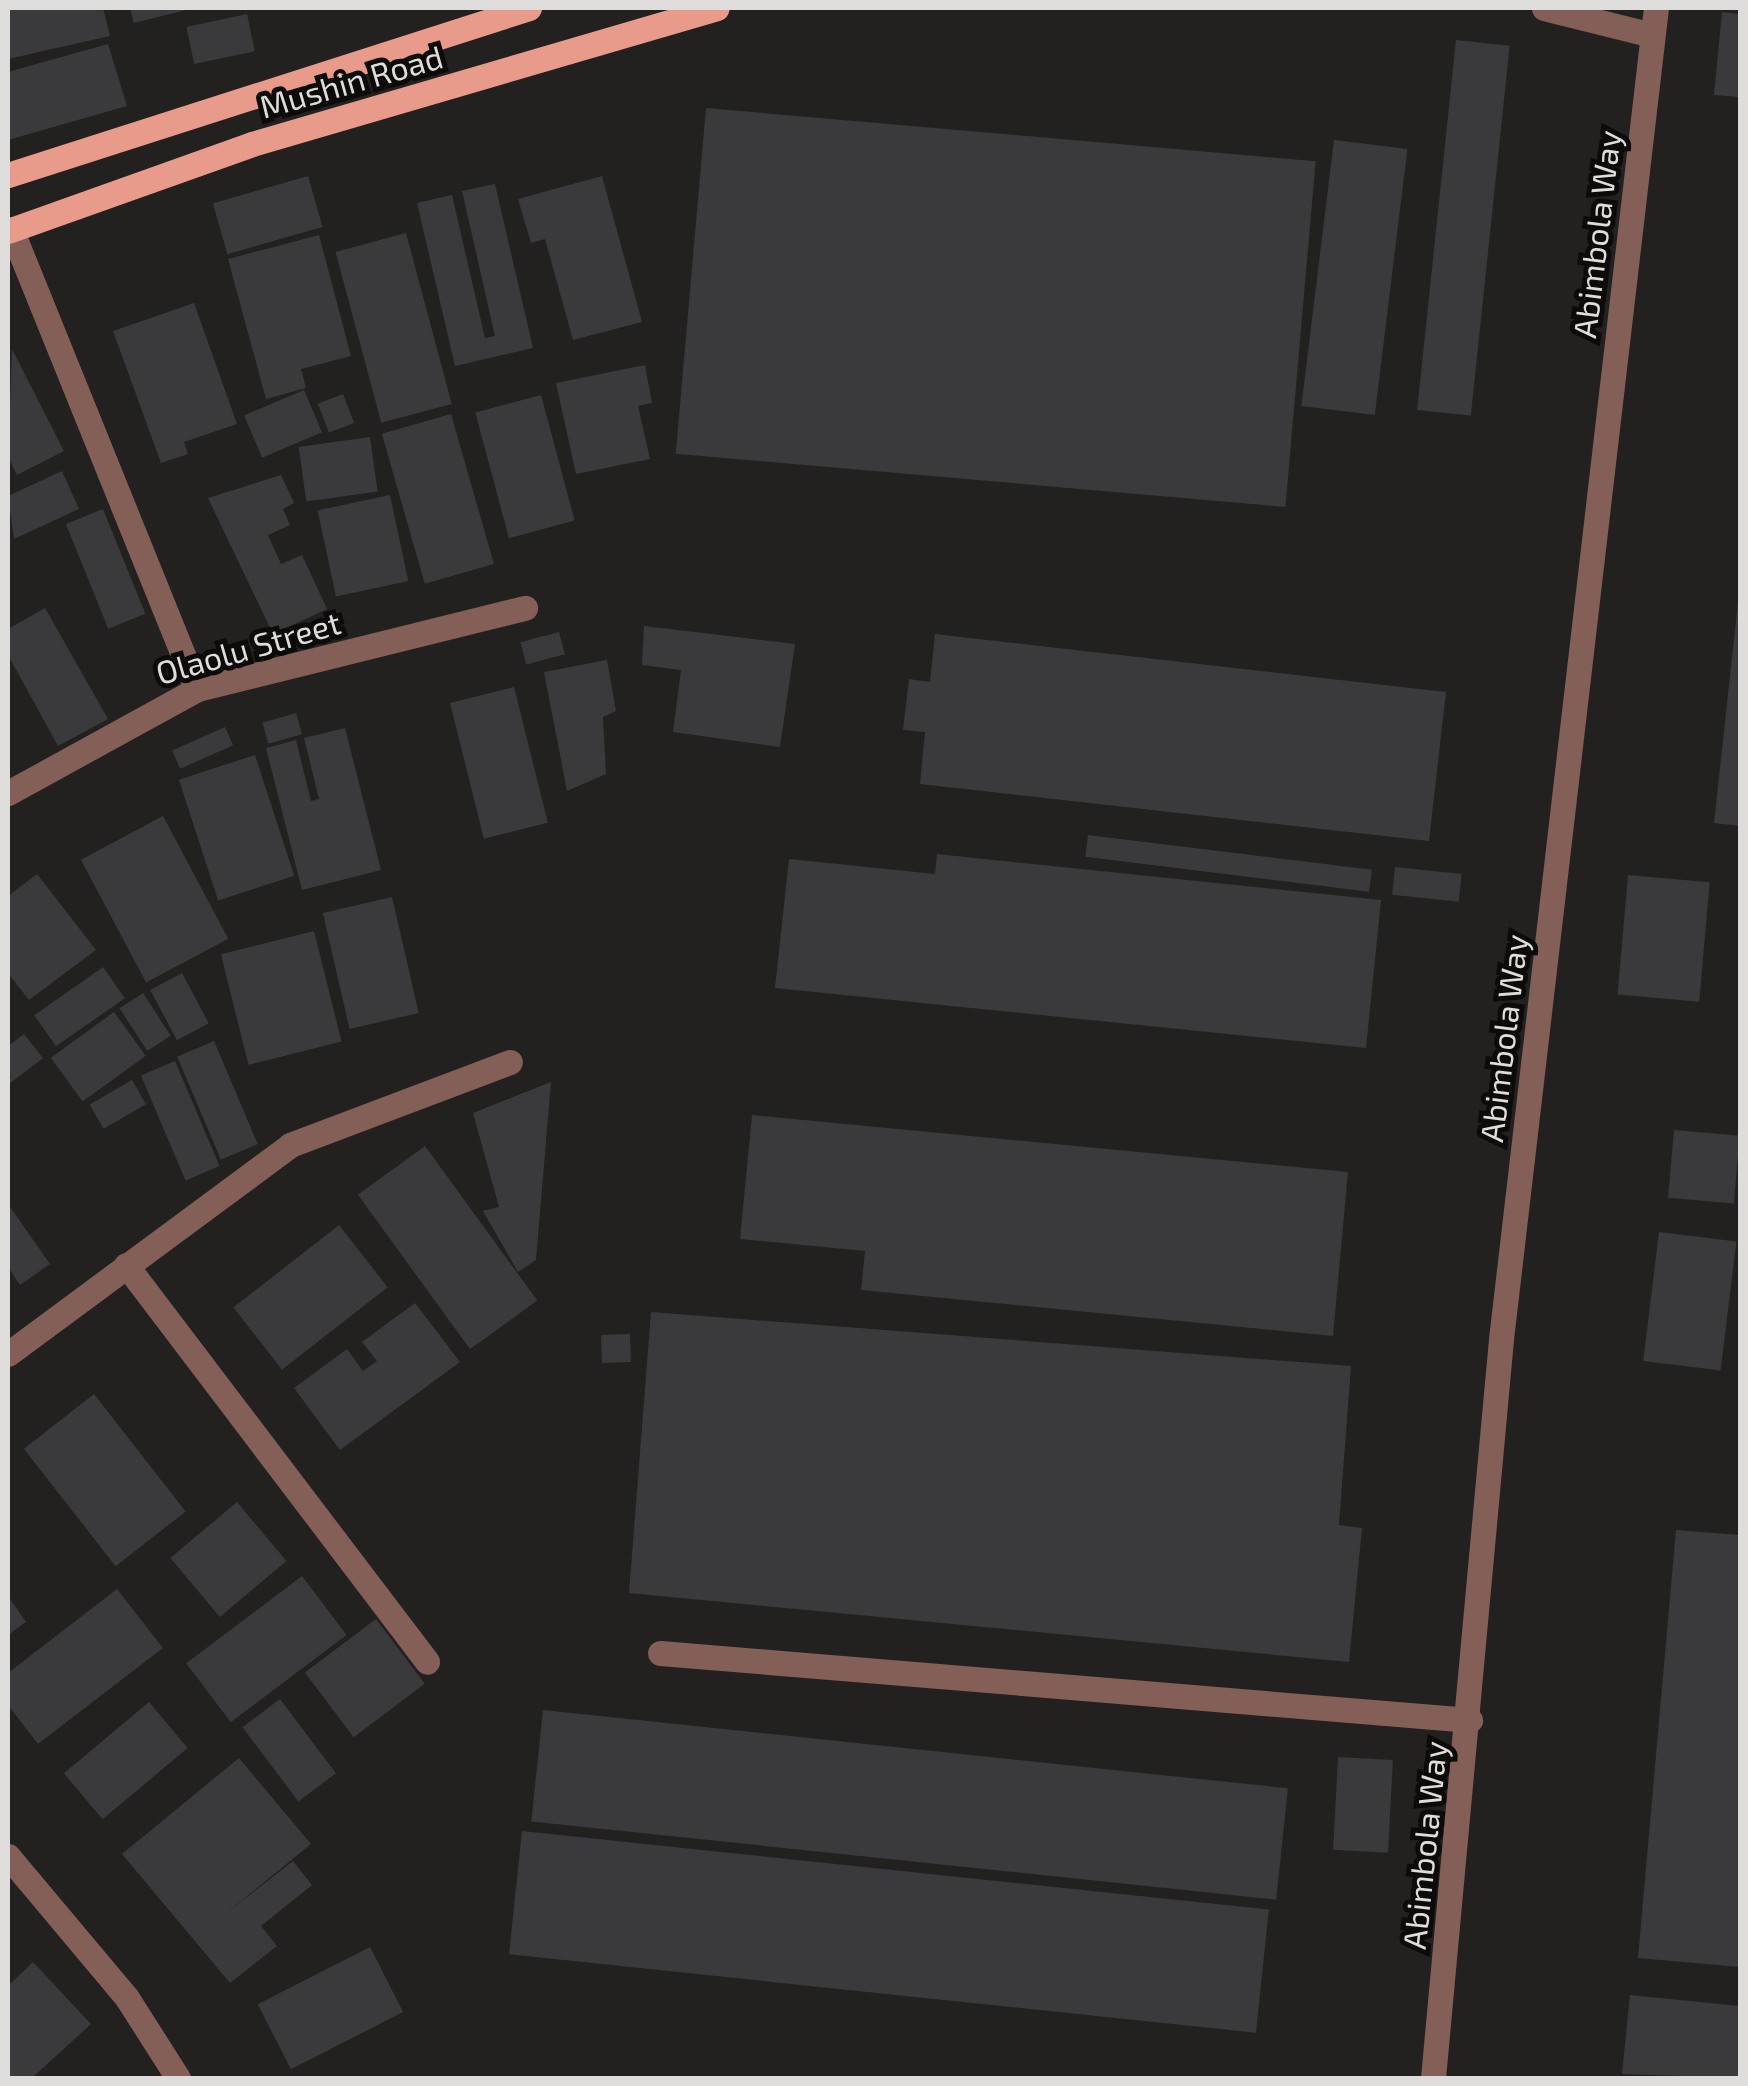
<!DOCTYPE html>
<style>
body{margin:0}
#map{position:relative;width:1748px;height:2086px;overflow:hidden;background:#23211f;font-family:"Exo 2",sans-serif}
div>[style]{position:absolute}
.building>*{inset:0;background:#3a393b;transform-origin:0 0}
.minor>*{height:25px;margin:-12.5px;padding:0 12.5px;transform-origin:12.5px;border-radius:12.5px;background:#845f57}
.major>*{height:25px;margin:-12.5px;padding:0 12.5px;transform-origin:12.5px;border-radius:12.5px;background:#e99b8b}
span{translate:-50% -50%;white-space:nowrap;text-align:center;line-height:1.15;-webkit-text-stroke:10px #0c0b0a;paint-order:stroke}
.street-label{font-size:32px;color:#dedddb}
.frame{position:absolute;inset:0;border:10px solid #dedddb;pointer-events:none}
</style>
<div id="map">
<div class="building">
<div style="clip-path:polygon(8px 8px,103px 8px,110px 36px,8px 59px)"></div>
<div style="clip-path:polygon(130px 8px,190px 8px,190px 9px,134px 23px)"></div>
<div style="clip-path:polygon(1722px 12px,1740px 14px,1740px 97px,1714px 95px)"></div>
<div style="left:247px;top:14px;width:38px;height:62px;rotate:78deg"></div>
<div style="left:1456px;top:40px;width:54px;height:372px;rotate:6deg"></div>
<div style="clip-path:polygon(108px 44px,127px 106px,8px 140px,8px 72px)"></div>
<div style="left:706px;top:108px;width:612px;height:347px;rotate:5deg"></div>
<div style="left:1334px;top:140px;width:74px;height:268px;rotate:7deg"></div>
<div style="left:308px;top:176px;width:53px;height:99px;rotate:74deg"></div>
<div style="clip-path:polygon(602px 176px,642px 322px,573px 340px,545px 239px,531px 243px,518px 199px)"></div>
<div style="clip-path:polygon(495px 184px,533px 348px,455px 366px,417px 203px,452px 195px,485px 338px,495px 336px,462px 191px)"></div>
<div style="left:406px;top:233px;width:177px;height:73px;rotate:75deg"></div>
<div style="clip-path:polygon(319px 235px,351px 356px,301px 369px,306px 388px,266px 399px,228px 259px)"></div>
<div style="clip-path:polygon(194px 303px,237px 424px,184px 442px,188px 454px,161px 463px,113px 331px)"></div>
<div style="clip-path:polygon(12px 349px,64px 451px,17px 475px,8px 457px)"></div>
<div style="clip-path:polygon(645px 365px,652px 403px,638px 406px,650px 459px,576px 474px,556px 383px)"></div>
<div style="left:304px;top:390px;width:46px;height:65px;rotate:67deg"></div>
<div style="left:343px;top:394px;width:31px;height:27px;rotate:69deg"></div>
<div style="left:541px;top:395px;width:130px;height:68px;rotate:75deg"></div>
<div style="left:451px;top:414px;width:156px;height:72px;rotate:74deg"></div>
<div style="left:370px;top:437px;width:55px;height:72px;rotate:82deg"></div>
<div style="clip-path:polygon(62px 471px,79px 509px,14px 539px,8px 496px)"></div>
<div style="clip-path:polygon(281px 475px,294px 503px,283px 509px,290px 525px,268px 535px,281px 564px,302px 555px,327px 609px,273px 634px,208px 498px)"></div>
<div style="left:390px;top:495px;width:88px;height:74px;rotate:78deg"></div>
<div style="left:103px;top:509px;width:113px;height:40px;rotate:68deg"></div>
<div style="clip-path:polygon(1740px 584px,1740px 826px,1714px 823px)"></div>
<div style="clip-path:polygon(45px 608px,108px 719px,58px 746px,8px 655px,8px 629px)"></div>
<div style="clip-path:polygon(644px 626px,795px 644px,780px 747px,673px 732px,681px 670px,642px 665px)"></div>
<div style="left:559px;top:632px;width:23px;height:40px;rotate:75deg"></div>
<div style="clip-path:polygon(935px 634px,1446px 692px,1429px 841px,920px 784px,925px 732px,903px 730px,909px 679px,930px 682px)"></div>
<div style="clip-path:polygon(607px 660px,616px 711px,603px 717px,606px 774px,567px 791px,544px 672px)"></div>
<div style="left:514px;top:687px;width:140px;height:66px;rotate:76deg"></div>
<div style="left:296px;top:713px;width:22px;height:35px;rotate:74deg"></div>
<div style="left:225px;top:727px;width:20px;height:58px;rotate:66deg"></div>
<div style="clip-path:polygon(345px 728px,381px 870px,302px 890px,266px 748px,296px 740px,311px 801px,319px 799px,304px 738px)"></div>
<div style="left:255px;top:755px;width:127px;height:80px;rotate:72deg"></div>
<div style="left:163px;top:816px;width:139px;height:93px;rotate:62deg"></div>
<div style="left:1088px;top:835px;width:286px;height:22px;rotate:7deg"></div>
<div style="clip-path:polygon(937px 854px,1381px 900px,1366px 1048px,775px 988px,789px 859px,935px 874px)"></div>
<div style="left:1395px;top:867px;width:67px;height:28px;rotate:6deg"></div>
<div style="clip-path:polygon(37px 874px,96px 950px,29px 1000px,8px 973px,8px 896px)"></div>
<div style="left:1628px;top:875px;width:82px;height:120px;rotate:5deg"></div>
<div style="left:392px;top:897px;width:119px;height:71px;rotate:77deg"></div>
<div style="left:314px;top:931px;width:114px;height:96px;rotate:76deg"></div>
<div style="left:103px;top:967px;width:38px;height:84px;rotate:55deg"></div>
<div style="left:182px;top:973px;width:57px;height:36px;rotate:62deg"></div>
<div style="left:143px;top:993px;width:51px;height:28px;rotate:57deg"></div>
<div style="left:114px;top:1012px;width:54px;height:78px;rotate:54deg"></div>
<div style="clip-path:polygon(24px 1034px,43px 1058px,8px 1085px,8px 1046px)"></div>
<div style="left:214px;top:1041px;width:112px;height:40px;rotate:67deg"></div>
<div style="left:175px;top:1061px;width:114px;height:37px;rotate:67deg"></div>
<div style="left:132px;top:1080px;width:28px;height:49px;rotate:60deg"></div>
<div style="clip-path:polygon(551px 1082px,536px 1260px,518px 1272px,483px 1211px,499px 1207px,473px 1113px)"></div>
<div style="clip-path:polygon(752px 1115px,1348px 1172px,1333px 1336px,861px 1290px,865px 1251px,740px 1239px)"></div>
<div style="left:1674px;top:1130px;width:66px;height:68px;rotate:5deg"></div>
<div style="left:425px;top:1146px;width:191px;height:83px;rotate:54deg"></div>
<div style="clip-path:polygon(8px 1204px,50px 1264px,20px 1285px,8px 1267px)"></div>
<div style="left:339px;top:1225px;width:79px;height:134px;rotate:52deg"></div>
<div style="left:1659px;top:1232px;width:78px;height:130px;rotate:7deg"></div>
<div style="clip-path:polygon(415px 1303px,460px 1362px,340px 1450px,294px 1388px,347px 1349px,363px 1371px,377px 1361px,362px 1342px)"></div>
<div style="clip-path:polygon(651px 1312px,1351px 1366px,1339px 1525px,1362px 1528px,1349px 1662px,629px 1593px)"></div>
<div style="left:630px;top:1334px;width:28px;height:29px;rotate:88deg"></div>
<div style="left:94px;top:1394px;width:149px;height:89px;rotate:52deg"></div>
<div style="left:237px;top:1502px;width:77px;height:87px;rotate:50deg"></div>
<div style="clip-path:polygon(1676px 1530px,1740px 1535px,1740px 1967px,1638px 1958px)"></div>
<div style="left:302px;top:1576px;width:74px;height:145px;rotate:53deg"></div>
<div style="clip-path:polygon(117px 1589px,163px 1648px,38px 1744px,8px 1705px,8px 1673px)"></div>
<div style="clip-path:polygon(8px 1596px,26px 1622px,8px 1635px)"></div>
<div style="left:376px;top:1619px;width:81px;height:89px;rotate:53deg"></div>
<div style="left:280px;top:1699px;width:93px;height:47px;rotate:53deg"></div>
<div style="left:149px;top:1702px;width:60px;height:111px;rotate:50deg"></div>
<div style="left:543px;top:1710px;width:749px;height:112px;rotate:6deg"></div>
<div style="left:1338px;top:1757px;width:55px;height:93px;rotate:3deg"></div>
<div style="clip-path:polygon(239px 1758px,311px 1844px,224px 1915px,293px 1861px,312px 1885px,261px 1926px,277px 1946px,230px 1983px,122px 1854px)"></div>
<div style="left:522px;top:1831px;width:751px;height:124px;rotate:6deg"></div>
<div style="left:370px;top:1947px;width:73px;height:126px;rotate:63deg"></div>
<div style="clip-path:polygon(33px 1962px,91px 2024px,32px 2078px,8px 2078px,8px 1986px)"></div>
<div style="clip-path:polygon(1630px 1995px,1740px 2006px,1740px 2078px,1622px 2074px)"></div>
</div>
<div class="minor">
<div style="left:1544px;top:8px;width:111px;rotate:14deg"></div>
<div style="left:11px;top:229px;width:496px;rotate:68deg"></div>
<div style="left:8px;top:793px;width:216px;rotate:-28.8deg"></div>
<div style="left:197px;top:689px;width:338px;rotate:-13.9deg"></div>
<div style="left:126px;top:1265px;width:498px;rotate:52.8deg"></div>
<div style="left:8px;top:1354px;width:351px;rotate:-36.5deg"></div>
<div style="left:290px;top:1145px;width:235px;rotate:-20.7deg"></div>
<div style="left:660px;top:1653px;width:813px;rotate:4.73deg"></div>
<div style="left:8px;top:1856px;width:185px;rotate:50deg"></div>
<div style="left:127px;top:1998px;width:95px;rotate:57.5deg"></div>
<div style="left:1433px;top:2078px;width:742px;rotate:-84.74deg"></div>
<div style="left:1501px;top:1339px;width:1340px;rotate:-83.36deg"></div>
</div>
<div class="major">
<div style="left:8px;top:175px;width:547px;rotate:-17.77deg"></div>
<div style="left:8px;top:231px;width:259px;rotate:-19.6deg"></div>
<div style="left:252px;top:144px;width:484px;rotate:-16.3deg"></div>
</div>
<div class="street-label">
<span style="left:351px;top:81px;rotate:-16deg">Mushin Road</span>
<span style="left:1596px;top:234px;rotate:-83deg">Abimbola Way</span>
<span style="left:248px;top:647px;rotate:-16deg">Olaolu Street</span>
<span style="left:1503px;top:1038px;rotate:-83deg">Abimbola Way</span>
<span style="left:1424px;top:1845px;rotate:-84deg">Abimbola Way</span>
</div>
<div class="frame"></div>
</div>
